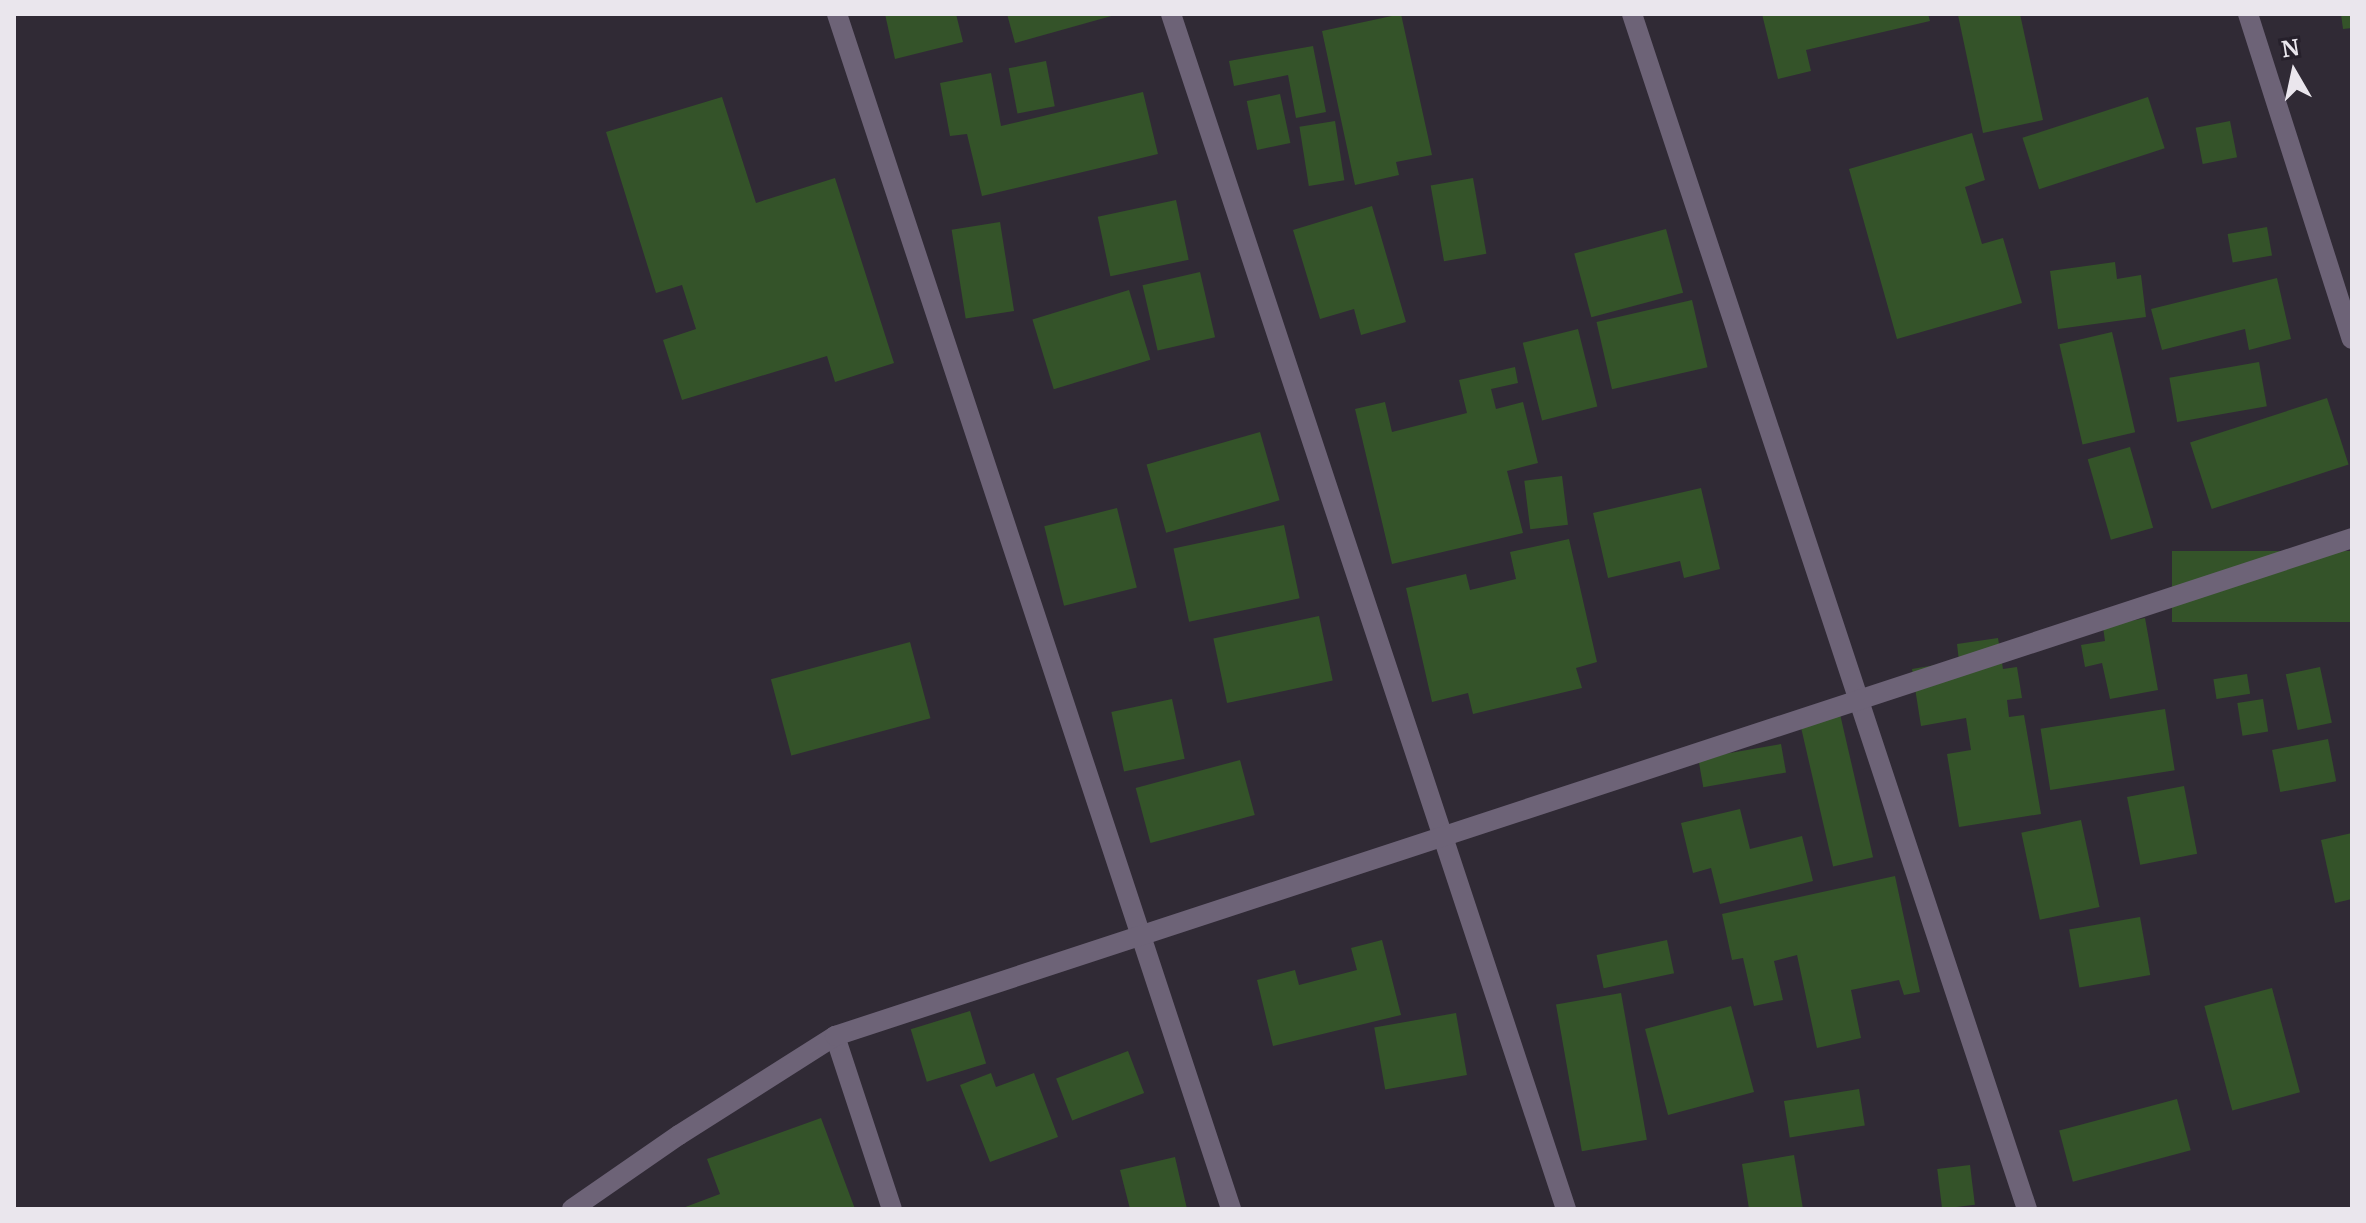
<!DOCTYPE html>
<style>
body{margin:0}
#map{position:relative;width:2366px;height:1223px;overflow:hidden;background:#302a35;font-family:Merriweather,serif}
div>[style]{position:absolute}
.building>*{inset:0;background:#345329;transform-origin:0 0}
.minor>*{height:20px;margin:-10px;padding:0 10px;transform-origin:10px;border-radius:10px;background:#6d6377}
span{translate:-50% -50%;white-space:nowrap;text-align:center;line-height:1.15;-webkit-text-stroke:7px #26202b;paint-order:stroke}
.frame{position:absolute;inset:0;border:16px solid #eae6ed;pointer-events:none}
.north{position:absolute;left:2254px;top:32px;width:80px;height:80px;-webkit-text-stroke:6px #26202b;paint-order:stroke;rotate:351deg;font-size:22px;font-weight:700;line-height:32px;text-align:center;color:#eae6ed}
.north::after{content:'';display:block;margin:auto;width:28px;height:36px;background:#eae6ed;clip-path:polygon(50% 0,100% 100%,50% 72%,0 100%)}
</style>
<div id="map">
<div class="building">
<div style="clip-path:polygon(885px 14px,956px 14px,963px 42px,895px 59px)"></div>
<div style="clip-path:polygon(1007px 14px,1115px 14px,1115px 15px,1015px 43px)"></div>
<div style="clip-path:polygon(1401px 14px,1432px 155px,1396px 162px,1399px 175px,1355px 185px,1322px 31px)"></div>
<div style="clip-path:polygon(1762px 14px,1928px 14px,1930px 21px,1806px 50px,1811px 71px,1778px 79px)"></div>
<div style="clip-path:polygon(1963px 14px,2020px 14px,2043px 120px,1983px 133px,1958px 15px)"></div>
<div style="clip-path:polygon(2341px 14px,2352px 14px,2352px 28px,2343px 29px)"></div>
<div style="clip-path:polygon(1313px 46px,1326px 112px,1296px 118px,1288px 75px,1234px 86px,1229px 61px)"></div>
<div style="left:1046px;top:61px;width:46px;height:38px;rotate:79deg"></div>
<div style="clip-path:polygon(991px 73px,1001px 126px,1143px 92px,1158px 154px,982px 196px,967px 134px,950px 136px,940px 83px)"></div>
<div style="left:1280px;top:94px;width:50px;height:34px;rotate:78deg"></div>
<div style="clip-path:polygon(722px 97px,756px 203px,835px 178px,894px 363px,835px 382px,827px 356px,682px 400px,663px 340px,696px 329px,682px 285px,656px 293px,606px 132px)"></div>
<div style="left:2148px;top:97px;width:54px;height:132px;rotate:72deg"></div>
<div style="left:1335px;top:121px;width:60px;height:36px;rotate:81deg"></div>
<div style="left:2230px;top:121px;width:37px;height:35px;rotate:79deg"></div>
<div style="clip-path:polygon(1972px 133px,1985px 180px,1965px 187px,1982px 244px,2003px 238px,2022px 303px,1897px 339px,1849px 169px)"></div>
<div style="left:1473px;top:178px;width:77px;height:43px;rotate:80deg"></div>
<div style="left:1176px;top:200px;width:61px;height:80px;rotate:78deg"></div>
<div style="clip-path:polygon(1372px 206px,1406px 322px,1361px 335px,1354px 309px,1320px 319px,1293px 230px)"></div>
<div style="left:1000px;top:222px;width:90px;height:49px;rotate:81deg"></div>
<div style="left:2267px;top:227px;width:29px;height:40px;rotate:80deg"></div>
<div style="left:1666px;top:229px;width:66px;height:95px;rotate:75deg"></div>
<div style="clip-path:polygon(2115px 262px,2117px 279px,2141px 275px,2146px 317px,2058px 329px,2050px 271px)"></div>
<div style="left:1200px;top:272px;width:67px;height:59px;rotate:77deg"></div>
<div style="clip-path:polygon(2277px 278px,2291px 339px,2249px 350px,2245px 329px,2162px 350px,2151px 309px)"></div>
<div style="left:1129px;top:290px;width:73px;height:101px;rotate:73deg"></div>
<div style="left:1692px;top:300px;width:69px;height:98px;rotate:77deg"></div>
<div style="left:1578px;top:329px;width:80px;height:57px;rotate:76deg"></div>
<div style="left:2112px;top:332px;width:103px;height:54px;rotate:77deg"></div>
<div style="left:2259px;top:362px;width:45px;height:91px;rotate:80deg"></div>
<div style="clip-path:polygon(1515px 367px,1518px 383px,1491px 389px,1496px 409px,1523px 402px,1538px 463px,1507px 471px,1523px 533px,1392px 564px,1355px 409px,1385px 402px,1392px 432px,1467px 413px,1459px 380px)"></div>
<div style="left:2327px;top:398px;width:70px;height:144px;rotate:72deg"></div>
<div style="left:1260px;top:432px;width:71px;height:118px;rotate:74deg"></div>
<div style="left:2130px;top:447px;width:84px;height:44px;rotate:74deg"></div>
<div style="left:1562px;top:476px;width:49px;height:38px;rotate:83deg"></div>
<div style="clip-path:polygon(1701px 488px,1720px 569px,1684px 578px,1680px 561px,1608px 578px,1593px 513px)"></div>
<div style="left:1117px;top:508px;width:82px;height:75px;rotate:76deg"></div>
<div style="left:1284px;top:525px;width:75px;height:113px;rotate:78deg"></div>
<div style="clip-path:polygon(1569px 539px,1597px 662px,1576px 668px,1582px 688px,1473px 714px,1468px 693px,1432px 702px,1406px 588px,1466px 574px,1470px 590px,1516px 579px,1510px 552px)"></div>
<div style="left:2352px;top:551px;width:71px;height:180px;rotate:90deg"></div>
<div style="left:1319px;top:616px;width:66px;height:108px;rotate:78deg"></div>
<div style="clip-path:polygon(2145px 618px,2158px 690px,2110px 699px,2102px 663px,2085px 667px,2081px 645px,2105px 641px,2103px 627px)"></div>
<div style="clip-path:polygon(1998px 638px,2003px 669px,2017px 667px,2022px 698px,2007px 700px,2009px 717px,2024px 715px,2041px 814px,1959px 827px,1947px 754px,1971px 750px,1966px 718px,1921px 726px,1912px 669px,1959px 661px,1957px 644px)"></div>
<div style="left:910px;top:642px;width:79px;height:144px;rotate:75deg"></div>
<div style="left:2320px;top:667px;width:57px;height:35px;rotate:78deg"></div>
<div style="left:2247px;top:674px;width:20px;height:34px;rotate:81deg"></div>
<div style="left:1172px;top:699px;width:61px;height:62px;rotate:78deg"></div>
<div style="left:2263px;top:699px;width:33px;height:26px;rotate:81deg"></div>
<div style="left:2165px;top:709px;width:62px;height:126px;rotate:81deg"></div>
<div style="left:1840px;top:714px;width:147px;height:41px;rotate:77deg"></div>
<div style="left:2328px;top:739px;width:43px;height:57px;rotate:79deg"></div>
<div style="left:1781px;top:744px;width:29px;height:84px;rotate:80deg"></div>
<div style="left:1240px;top:760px;width:57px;height:108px;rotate:75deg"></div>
<div style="left:2184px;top:786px;width:69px;height:58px;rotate:79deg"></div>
<div style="clip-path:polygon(1740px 809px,1750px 849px,1802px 836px,1813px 881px,1720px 904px,1711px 868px,1693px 873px,1681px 823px)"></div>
<div style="left:2081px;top:820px;width:89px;height:61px;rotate:78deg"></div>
<div style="clip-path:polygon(2352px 833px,2352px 899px,2335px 903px,2321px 840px)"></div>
<div style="clip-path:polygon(1895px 876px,1920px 992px,1904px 995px,1899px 980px,1851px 990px,1861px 1038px,1817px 1048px,1797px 955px,1774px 961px,1783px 1000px,1754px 1006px,1743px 958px,1732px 960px,1722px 914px)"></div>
<div style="left:2140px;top:917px;width:59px;height:72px;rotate:80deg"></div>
<div style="clip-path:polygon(1382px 940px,1401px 1015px,1273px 1046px,1257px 980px,1295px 970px,1299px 985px,1357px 970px,1351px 948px)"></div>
<div style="left:1667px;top:940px;width:34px;height:72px;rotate:78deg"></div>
<div style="left:2272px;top:988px;width:108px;height:70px;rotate:75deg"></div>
<div style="left:1621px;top:993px;width:149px;height:66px;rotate:80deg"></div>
<div style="left:1731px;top:1006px;width:89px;height:89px;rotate:75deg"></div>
<div style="left:970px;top:1011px;width:55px;height:62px;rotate:73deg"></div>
<div style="left:1456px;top:1013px;width:63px;height:83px;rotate:80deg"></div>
<div style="left:1128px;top:1051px;width:45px;height:77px;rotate:69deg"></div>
<div style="clip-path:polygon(991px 1073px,996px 1087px,1034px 1073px,1058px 1137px,990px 1162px,960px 1085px)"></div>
<div style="left:1859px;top:1089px;width:37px;height:76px;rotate:81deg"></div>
<div style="left:2177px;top:1099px;width:53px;height:122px;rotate:75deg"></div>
<div style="clip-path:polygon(821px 1118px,855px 1209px,680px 1209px,720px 1194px,707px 1159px)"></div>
<div style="clip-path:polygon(1794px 1155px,1803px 1209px,1749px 1209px,1742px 1164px)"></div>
<div style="clip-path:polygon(1175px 1157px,1187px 1209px,1130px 1209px,1120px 1170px)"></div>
<div style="left:1970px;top:1165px;width:40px;height:33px;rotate:83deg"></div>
</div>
<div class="minor">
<div style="left:837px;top:14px;width:1258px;rotate:71.75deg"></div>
<div style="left:1171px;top:14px;width:1259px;rotate:71.71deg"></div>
<div style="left:1632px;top:14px;width:1259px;rotate:71.71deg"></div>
<div style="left:2248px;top:14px;width:341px;rotate:72.3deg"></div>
<div style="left:835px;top:1036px;width:182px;rotate:71.8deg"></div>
<div style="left:572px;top:1209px;width:130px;rotate:-34.7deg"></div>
<div style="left:679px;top:1135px;width:185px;rotate:-32.4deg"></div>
<div style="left:835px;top:1036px;width:1597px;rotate:-18.17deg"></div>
</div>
<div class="frame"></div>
<div class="north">N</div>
</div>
